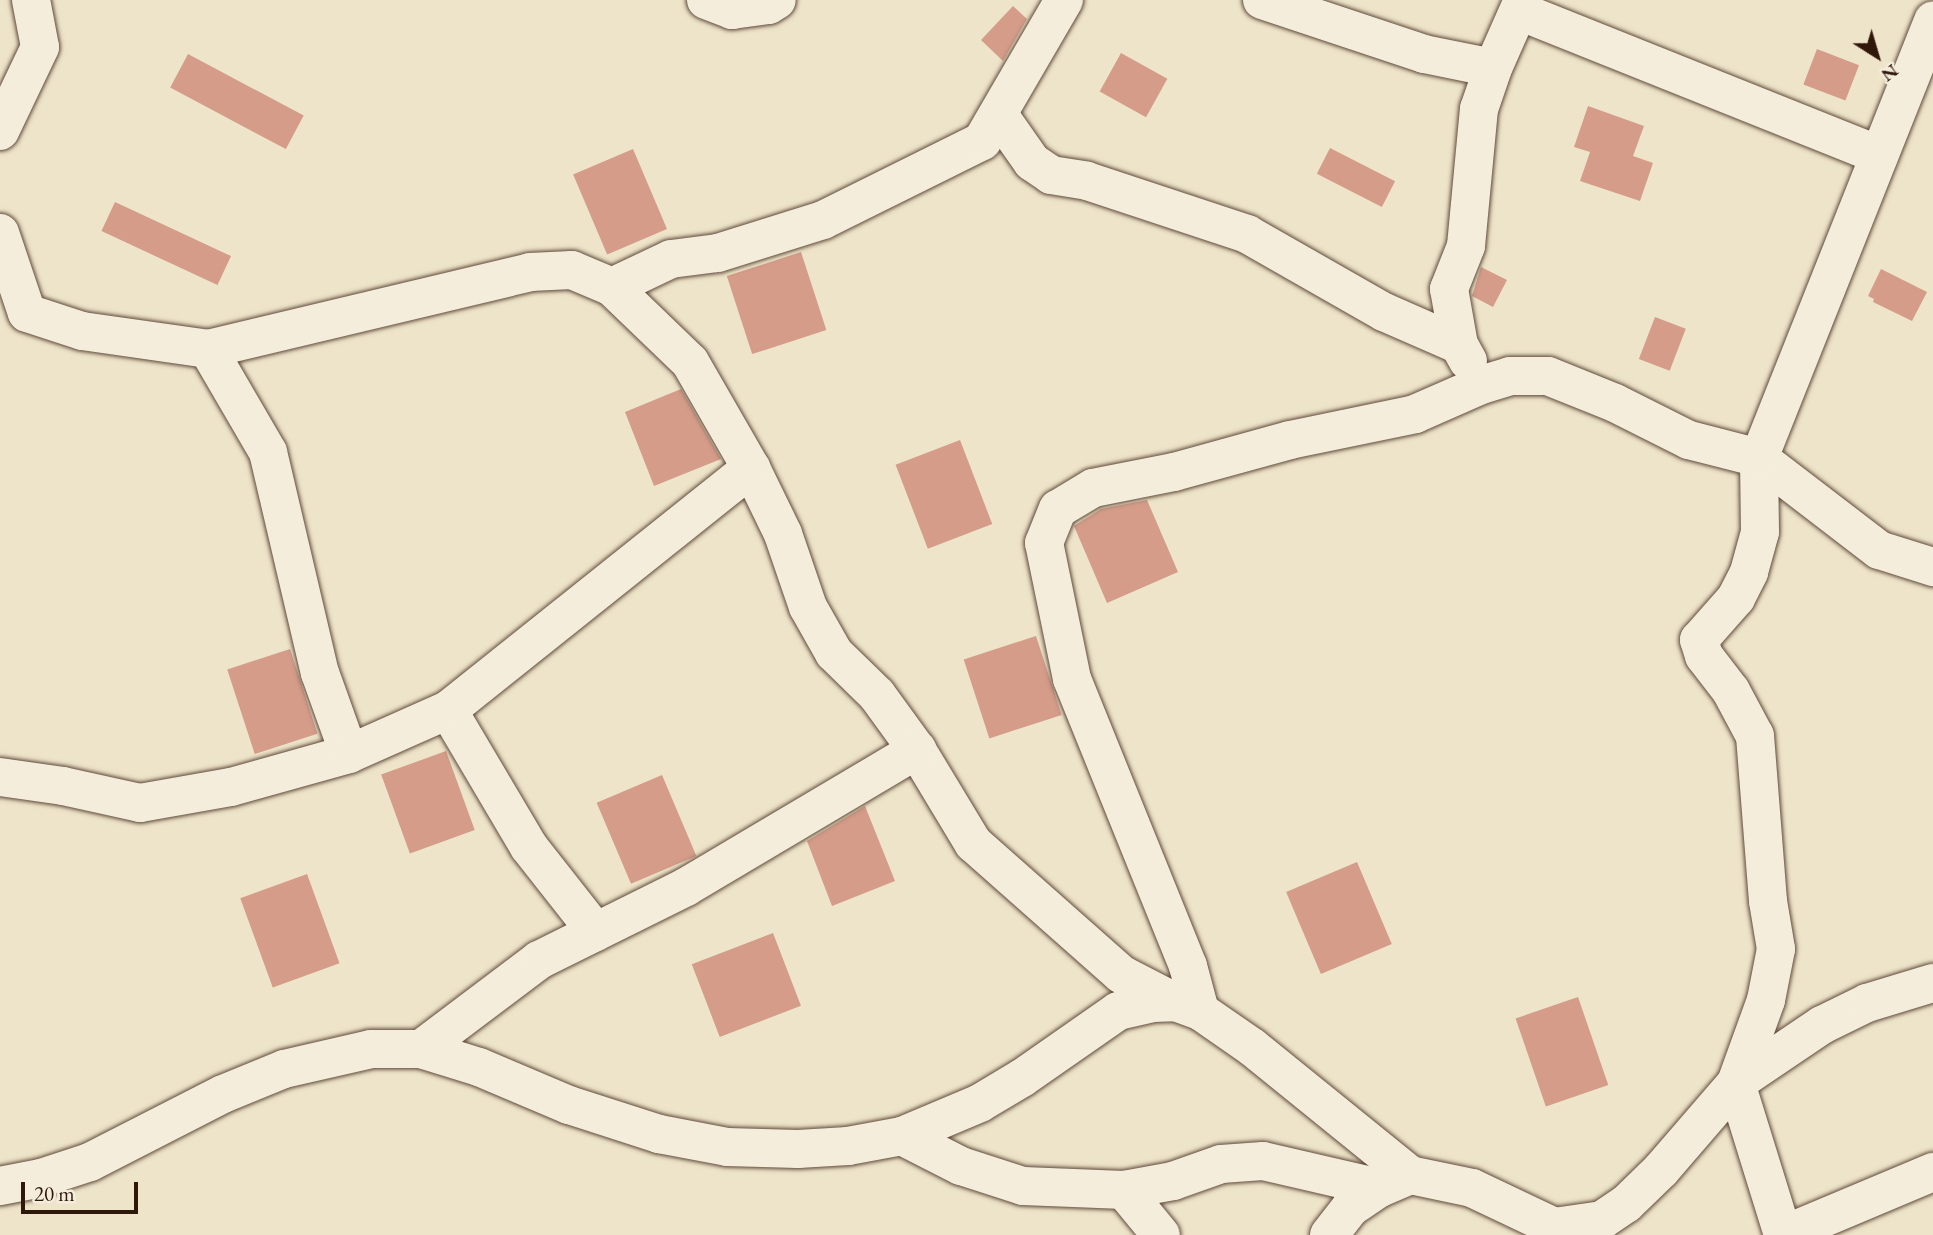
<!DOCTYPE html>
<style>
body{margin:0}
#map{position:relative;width:1933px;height:1235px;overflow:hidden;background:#eee4c9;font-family:"EB Garamond",serif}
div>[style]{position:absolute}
.building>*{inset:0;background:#d49c89;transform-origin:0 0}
.roads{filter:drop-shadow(0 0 2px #5f4a3a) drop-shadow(0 0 2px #5f4a3a)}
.street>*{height:38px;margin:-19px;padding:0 19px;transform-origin:19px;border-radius:19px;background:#f4eddc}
.secondary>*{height:38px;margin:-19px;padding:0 19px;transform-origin:19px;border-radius:19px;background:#f4eddc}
span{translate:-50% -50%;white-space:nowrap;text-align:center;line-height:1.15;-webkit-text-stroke:7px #f4eddc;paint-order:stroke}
.north{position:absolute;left:1842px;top:21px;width:70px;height:70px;-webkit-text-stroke:5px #f4eddc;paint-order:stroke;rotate:143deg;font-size:19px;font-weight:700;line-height:28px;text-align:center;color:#2f170a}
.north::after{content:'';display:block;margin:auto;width:24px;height:32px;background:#2f170a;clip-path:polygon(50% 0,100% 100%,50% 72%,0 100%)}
.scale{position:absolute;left:21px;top:1182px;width:117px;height:32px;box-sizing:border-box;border:4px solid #2f170a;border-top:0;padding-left:9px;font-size:21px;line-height:24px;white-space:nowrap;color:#2f170a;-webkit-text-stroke:5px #f4eddc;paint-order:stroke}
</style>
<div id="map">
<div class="building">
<div style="clip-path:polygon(1013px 6px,1027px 19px,1003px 61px,981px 40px)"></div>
<div style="left:1817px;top:49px;width:45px;height:38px;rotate:21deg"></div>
<div style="left:1121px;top:53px;width:53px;height:44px;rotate:29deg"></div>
<div style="left:188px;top:54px;width:131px;height:38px;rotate:28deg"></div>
<div style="clip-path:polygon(1588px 106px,1644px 126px,1633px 156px,1653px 163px,1640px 201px,1580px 181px,1590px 152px,1574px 147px)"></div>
<div style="left:1330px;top:148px;width:73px;height:29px;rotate:27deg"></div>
<div style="left:633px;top:149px;width:87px;height:65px;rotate:67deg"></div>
<div style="left:115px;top:202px;width:128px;height:32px;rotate:25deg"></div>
<div style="left:801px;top:252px;width:82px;height:78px;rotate:72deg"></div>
<div style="clip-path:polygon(1481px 267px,1507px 280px,1493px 307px,1472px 296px)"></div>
<div style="clip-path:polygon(1881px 269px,1927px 292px,1912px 321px,1873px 302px,1874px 299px,1868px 296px)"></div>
<div style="left:1655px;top:317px;width:33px;height:45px;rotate:21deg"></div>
<div style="clip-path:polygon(681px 389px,721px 459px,654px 486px,625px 412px)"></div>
<div style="left:960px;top:440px;width:90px;height:69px;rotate:69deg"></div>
<div style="clip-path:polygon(1147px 500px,1178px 572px,1107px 603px,1074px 526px,1101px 509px)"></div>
<div style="left:1036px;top:636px;width:83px;height:76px;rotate:72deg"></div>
<div style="left:290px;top:649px;width:89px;height:66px;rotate:72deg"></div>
<div style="left:446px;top:751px;width:84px;height:69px;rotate:70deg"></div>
<div style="left:662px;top:775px;width:88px;height:71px;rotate:67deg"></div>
<div style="clip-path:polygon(865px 806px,895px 881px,832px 906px,807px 841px)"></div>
<div style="left:1357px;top:862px;width:89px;height:77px;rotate:67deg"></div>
<div style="left:307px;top:874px;width:95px;height:71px;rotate:70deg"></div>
<div style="left:773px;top:933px;width:78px;height:87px;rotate:69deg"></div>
<div style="left:1578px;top:997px;width:93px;height:66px;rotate:71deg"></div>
</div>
<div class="roads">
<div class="street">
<div style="left:706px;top:0;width:28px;rotate:21deg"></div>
<div style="left:732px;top:10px;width:37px;rotate:-8deg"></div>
<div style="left:769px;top:5px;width:9px;rotate:-32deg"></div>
<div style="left:1262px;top:0;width:171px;rotate:18.4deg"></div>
<div style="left:1424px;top:54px;width:70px;rotate:11.5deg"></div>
<div style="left:1493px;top:68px;width:74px;rotate:-66.2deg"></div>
<div style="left:1519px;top:11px;width:388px;rotate:21.8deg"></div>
<div style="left:999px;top:115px;width:57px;rotate:54.9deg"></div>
<div style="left:1032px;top:162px;width:23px;rotate:34deg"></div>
<div style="left:1051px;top:175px;width:36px;rotate:9deg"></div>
<div style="left:1087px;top:181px;width:169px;rotate:18.3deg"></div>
<div style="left:1247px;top:234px;width:158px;rotate:29.7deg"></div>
<div style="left:1384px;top:312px;width:82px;rotate:23.7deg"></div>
<div style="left:0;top:131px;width:93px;rotate:-64.5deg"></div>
<div style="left:40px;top:47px;width:48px;rotate:-100.8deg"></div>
<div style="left:0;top:233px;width:84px;rotate:71.4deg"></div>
<div style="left:27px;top:313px;width:58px;rotate:18.1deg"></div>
<div style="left:82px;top:331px;width:127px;rotate:8.1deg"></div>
<div style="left:208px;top:349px;width:331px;rotate:-13.4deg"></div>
<div style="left:530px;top:272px;width:42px;rotate:-2.7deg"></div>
<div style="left:572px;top:270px;width:43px;rotate:23deg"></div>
<div style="left:612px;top:287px;width:108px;rotate:43.9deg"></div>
<div style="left:690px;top:362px;width:122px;rotate:60.1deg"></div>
<div style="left:751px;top:468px;width:73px;rotate:64.1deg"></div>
<div style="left:783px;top:534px;width:77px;rotate:71.1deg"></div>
<div style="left:808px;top:607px;width:53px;rotate:60.5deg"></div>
<div style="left:834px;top:653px;width:60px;rotate:44.3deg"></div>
<div style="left:877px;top:695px;width:68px;rotate:54deg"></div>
<div style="left:917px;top:750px;width:109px;rotate:58.9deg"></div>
<div style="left:973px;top:843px;width:198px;rotate:41.5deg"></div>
<div style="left:1121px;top:974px;width:61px;rotate:27.4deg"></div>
<div style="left:612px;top:287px;width:65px;rotate:-25.4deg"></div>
<div style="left:671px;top:259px;width:47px;rotate:-7.3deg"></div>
<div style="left:718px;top:253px;width:110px;rotate:-17.4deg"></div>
<div style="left:823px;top:220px;width:178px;rotate:-26.4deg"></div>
<div style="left:982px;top:141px;width:163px;rotate:-59.8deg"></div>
<div style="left:208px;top:349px;width:119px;rotate:59.8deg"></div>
<div style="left:268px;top:452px;width:227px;rotate:76.8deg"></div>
<div style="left:320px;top:673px;width:86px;rotate:70.3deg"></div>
<div style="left:1468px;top:361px;width:18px;rotate:-119deg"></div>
<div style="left:1459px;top:345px;width:57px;rotate:-100.1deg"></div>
<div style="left:1449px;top:289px;width:46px;rotate:-68.4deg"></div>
<div style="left:1466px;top:246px;width:138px;rotate:-84.6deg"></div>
<div style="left:1479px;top:109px;width:43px;rotate:-71.1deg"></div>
<div style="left:448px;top:710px;width:159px;rotate:59.4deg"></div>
<div style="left:529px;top:847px;width:108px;rotate:51.8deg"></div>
<div style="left:0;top:777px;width:64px;rotate:8.1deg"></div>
<div style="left:63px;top:786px;width:79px;rotate:12.4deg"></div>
<div style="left:140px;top:803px;width:92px;rotate:-10deg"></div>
<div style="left:231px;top:787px;width:123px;rotate:-15.6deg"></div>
<div style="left:349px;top:754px;width:108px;rotate:-24deg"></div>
<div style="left:448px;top:710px;width:388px;rotate:-38.6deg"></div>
<div style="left:1200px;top:1011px;width:47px;rotate:-104.9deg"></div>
<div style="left:1188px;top:966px;width:310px;rotate:-112deg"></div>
<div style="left:1072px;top:679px;width:139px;rotate:-101.6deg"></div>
<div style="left:1044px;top:543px;width:37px;rotate:-68deg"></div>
<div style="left:1058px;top:509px;width:41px;rotate:-31deg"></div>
<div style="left:1093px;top:488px;width:83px;rotate:-11.2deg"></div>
<div style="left:1174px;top:472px;width:120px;rotate:-15.4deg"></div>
<div style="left:1290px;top:440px;width:128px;rotate:-11.7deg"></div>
<div style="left:1415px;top:414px;width:72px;rotate:-23.7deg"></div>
<div style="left:1481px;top:385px;width:30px;rotate:-17deg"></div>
<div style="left:1510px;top:376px;width:38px"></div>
<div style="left:1548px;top:376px;width:72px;rotate:21.9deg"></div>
<div style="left:1615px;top:403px;width:83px;rotate:26.6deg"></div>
<div style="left:1689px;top:440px;width:72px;rotate:14.4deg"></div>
<div style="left:1759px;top:458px;width:151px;rotate:37.5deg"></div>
<div style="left:1879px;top:550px;width:57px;rotate:17.5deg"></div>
<div style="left:421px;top:1049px;width:148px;rotate:-37deg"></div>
<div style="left:539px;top:960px;width:164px;rotate:-26.4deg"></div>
<div style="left:686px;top:887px;width:269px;rotate:-30.7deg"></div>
<div style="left:902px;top:1136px;width:66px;rotate:27deg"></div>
<div style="left:961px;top:1166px;width:65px;rotate:17.9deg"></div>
<div style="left:1023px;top:1186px;width:101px;rotate:2.3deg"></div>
<div style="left:1124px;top:1190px;width:50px;rotate:-10.4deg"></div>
<div style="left:1173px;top:1181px;width:51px;rotate:-19.5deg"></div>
<div style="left:1221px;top:1164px;width:42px;rotate:-4.1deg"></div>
<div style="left:1263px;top:1161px;width:120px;rotate:13deg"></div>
<div style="left:0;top:1186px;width:42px;rotate:-11deg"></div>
<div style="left:41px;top:1178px;width:52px;rotate:-18.1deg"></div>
<div style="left:90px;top:1162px;width:149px;rotate:-27.1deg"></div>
<div style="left:223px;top:1094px;width:66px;rotate:-22.3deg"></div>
<div style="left:284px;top:1069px;width:89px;rotate:-12.9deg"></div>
<div style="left:371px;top:1049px;width:50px"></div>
<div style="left:421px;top:1049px;width:61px;rotate:17.2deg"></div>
<div style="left:479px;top:1067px;width:98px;rotate:22.9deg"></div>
<div style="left:569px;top:1105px;width:95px;rotate:17.9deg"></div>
<div style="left:659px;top:1134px;width:69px;rotate:10.8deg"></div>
<div style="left:727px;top:1147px;width:71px;rotate:1.6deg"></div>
<div style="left:798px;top:1149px;width:50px;rotate:-3.4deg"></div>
<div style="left:848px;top:1146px;width:55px;rotate:-10.5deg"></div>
<div style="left:902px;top:1136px;width:85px;rotate:-22.9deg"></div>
<div style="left:980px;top:1103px;width:49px;rotate:-30.8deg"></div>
<div style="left:1022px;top:1078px;width:117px;rotate:-34.9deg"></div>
<div style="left:1118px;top:1011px;width:35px;rotate:-13deg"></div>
<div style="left:1152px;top:1003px;width:23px;rotate:-2deg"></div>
<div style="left:1175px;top:1002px;width:27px;rotate:20deg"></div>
<div style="left:1200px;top:1011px;width:63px;rotate:34.7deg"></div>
<div style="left:1252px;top:1047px;width:203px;rotate:39deg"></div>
<div style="left:1124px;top:1190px;width:58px;rotate:50.6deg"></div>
<div style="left:1783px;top:1235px;width:159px;rotate:-107.2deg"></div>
<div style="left:1736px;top:1083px;width:88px;rotate:-70.1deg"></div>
<div style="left:1766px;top:1000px;width:52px;rotate:-78.9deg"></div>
<div style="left:1776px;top:949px;width:49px;rotate:-99.5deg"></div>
<div style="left:1768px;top:901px;width:166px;rotate:-94.5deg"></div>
<div style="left:1755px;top:736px;width:51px;rotate:-118.1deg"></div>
<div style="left:1731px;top:691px;width:44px;rotate:-127.6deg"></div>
<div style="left:1704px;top:656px;width:17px;rotate:-107deg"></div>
<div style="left:1699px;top:640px;width:56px;rotate:-48.6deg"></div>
<div style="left:1736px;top:598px;width:29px;rotate:-63deg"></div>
<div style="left:1749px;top:572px;width:41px;rotate:-74.6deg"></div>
<div style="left:1760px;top:532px;width:74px;rotate:-90.8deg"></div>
<div style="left:1759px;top:458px;width:471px;rotate:-68.3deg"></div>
<div style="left:1783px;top:1235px;width:163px;rotate:-22.8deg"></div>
</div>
<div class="secondary">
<div style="left:1329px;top:1235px;width:34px;rotate:-52deg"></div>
<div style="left:1350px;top:1208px;width:36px;rotate:-34deg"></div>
<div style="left:1380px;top:1188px;width:33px;rotate:-23deg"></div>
<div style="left:1410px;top:1175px;width:63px;rotate:11.8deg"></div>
<div style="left:1472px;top:1188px;width:91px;rotate:25.4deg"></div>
<div style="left:1554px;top:1227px;width:49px;rotate:-8.3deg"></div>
<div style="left:1602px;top:1220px;width:29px;rotate:-34deg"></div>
<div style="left:1626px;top:1204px;width:49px;rotate:-44.2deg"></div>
<div style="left:1661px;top:1170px;width:115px;rotate:-49.2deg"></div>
<div style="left:1736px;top:1083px;width:104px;rotate:-34deg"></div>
<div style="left:1822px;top:1025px;width:50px;rotate:-26.1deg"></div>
<div style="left:1867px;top:1003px;width:69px;rotate:-16.9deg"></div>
</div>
</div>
<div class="north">N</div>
<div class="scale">20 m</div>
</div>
